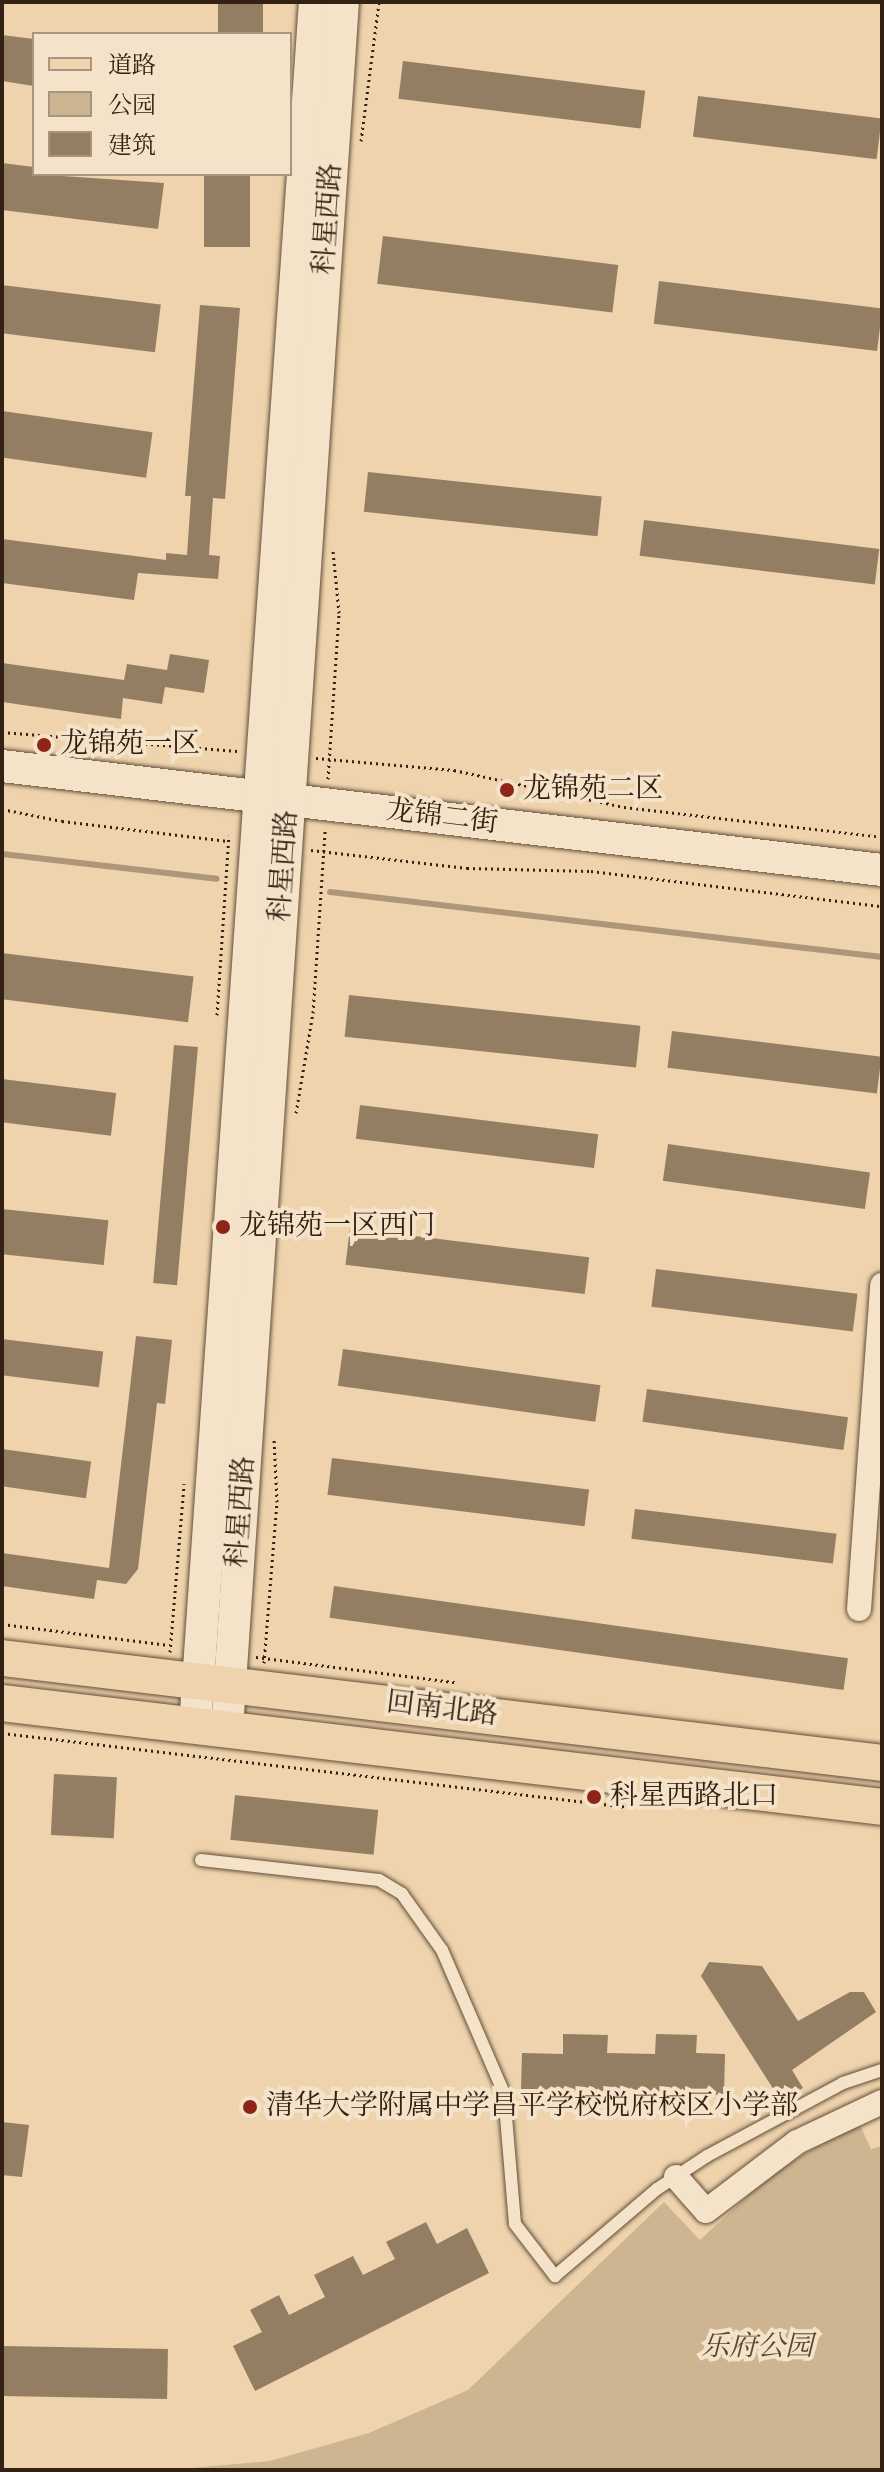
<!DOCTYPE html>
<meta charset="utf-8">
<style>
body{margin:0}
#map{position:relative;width:884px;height:2472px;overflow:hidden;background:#eed3ac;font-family:Vollkorn,"Noto Serif SC",serif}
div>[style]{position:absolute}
.green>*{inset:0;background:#ceb592}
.stream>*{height:6px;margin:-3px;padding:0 3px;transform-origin:3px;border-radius:3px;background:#ae9678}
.building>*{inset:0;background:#947e63;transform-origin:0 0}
.path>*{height:3px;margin-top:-1.5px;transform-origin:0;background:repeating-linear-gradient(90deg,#332113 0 2px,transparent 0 6px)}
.roads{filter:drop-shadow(0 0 2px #624e39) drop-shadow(0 0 2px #624e39)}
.lane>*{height:12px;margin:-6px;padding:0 6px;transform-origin:6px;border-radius:6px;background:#f4e2c9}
.street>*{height:24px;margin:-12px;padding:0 12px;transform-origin:12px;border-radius:12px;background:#f4e2c9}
.secondary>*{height:32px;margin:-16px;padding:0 16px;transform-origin:16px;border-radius:16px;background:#f4e2c9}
.primary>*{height:36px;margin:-18px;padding:0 18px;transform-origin:18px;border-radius:18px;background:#eed3ac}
.dots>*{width:22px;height:22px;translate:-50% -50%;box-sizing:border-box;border:4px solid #f4e2c9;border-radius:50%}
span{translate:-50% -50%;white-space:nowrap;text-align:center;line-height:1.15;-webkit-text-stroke:8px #f4e2c9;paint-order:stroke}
.street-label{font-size:28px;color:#332113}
.poi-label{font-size:28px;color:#332113}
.left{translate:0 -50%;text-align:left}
.park-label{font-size:28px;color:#5a4633;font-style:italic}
.frame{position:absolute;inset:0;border:4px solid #332113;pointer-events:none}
.legend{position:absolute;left:32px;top:32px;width:260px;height:144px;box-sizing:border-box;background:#f4e2c9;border:2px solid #a79580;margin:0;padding:10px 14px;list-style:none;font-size:24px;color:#332113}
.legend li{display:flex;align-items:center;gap:16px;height:40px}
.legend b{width:40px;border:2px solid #a79580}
</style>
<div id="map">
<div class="green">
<div style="clip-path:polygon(858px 2121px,871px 2149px,882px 2146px,882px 2470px,169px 2470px,270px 2461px,369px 2433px,468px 2390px,664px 2202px,700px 2240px,769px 2176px)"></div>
</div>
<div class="stream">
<div style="left:2px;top:854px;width:216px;rotate:6.6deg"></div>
<div style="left:330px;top:892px;width:556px;rotate:6.72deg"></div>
</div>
<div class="building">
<div style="left:218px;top:2px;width:45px;height:32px"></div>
<div style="clip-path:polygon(2px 35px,34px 39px,34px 86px,2px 81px)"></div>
<div style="left:403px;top:61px;width:244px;height:38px;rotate:7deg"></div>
<div style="left:698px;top:96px;width:185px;height:41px;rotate:7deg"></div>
<div style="clip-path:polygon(2px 163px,34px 167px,34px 174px,164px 183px,158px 229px,2px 210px)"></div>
<div style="left:204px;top:174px;width:46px;height:73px"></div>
<div style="left:383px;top:236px;width:237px;height:48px;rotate:7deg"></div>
<div style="left:659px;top:281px;width:225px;height:43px;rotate:7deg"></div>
<div style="left:2px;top:285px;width:160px;height:48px;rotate:7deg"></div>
<div style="clip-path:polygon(200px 305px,240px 308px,225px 499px,213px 498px,209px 555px,220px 556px,218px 579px,138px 573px,134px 600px,2px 583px,2px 539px,166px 560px,166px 553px,187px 555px,191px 496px,185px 496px)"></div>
<div style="left:2px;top:411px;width:152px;height:46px;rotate:8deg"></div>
<div style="left:368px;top:472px;width:235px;height:40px;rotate:6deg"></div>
<div style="left:644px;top:520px;width:237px;height:36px;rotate:7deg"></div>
<div style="clip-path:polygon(170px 654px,209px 660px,204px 693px,165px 687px,162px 704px,123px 698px,121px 719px,2px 702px,2px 663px,124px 680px,127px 664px,167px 670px)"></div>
<div style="left:2px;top:953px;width:193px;height:46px;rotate:7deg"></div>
<div style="left:349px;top:995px;width:293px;height:42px;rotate:6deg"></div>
<div style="left:672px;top:1031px;width:211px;height:37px;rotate:7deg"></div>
<div style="left:174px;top:1045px;width:24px;height:239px;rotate:5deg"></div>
<div style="left:2px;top:1079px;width:115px;height:43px;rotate:7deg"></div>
<div style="left:360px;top:1105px;width:240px;height:34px;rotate:7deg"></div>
<div style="left:668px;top:1144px;width:204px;height:37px;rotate:8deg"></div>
<div style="left:2px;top:1209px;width:107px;height:45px;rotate:6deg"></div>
<div style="left:350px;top:1228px;width:241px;height:37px;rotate:7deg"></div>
<div style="left:656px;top:1269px;width:203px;height:38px;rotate:7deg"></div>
<div style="clip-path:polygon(136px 1336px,172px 1340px,165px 1404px,157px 1403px,138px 1569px,126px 1584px,97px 1580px,94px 1599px,2px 1586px,2px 1553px,109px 1568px)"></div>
<div style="left:2px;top:1339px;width:102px;height:36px;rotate:7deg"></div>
<div style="left:343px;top:1349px;width:260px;height:37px;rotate:8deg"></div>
<div style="left:647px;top:1389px;width:203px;height:33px;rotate:8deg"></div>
<div style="left:2px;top:1449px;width:90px;height:37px;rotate:8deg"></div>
<div style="left:332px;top:1458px;width:259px;height:37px;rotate:7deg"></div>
<div style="left:635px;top:1509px;width:203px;height:30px;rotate:7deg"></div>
<div style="left:334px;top:1586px;width:519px;height:32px;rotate:8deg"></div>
<div style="left:54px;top:1774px;width:63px;height:61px;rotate:3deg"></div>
<div style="left:235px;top:1795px;width:144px;height:45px;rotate:6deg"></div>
<div style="clip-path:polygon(709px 1962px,762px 1966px,798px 2021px,850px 1992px,864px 1992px,876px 2012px,792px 2070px,803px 2088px,781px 2101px,701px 1976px)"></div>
<div style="clip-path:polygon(563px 2034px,608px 2035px,607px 2053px,655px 2054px,656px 2034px,697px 2035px,696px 2053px,725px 2054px,724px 2095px,521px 2089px,522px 2053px,563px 2054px)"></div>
<div style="clip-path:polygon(2px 2122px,29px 2125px,22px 2177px,2px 2175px)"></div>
<div style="clip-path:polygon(426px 2222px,437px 2244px,467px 2228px,489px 2273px,255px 2391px,233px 2346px,262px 2332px,250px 2310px,279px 2295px,289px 2315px,325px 2297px,314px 2275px,353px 2256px,363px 2275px,395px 2259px,386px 2242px)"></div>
<div style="left:2px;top:2346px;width:166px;height:50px;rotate:1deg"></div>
</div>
<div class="path">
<div style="left:361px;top:141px;width:140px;rotate:-82.6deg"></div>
<div style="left:2px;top:732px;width:236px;rotate:4.6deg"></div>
<div style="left:316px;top:758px;width:139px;rotate:5deg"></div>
<div style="left:454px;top:770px;width:174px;rotate:12.3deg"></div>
<div style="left:624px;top:807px;width:260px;rotate:6.6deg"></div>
<div style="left:328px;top:779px;width:166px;rotate:-86.2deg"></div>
<div style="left:339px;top:613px;width:62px;rotate:-95.5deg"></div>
<div style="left:2px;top:809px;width:61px;rotate:11.3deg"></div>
<div style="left:62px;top:821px;width:167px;rotate:6.9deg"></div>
<div style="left:311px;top:850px;width:157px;rotate:6.6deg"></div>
<div style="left:467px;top:868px;width:124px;rotate:1.4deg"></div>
<div style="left:591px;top:871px;width:293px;rotate:6.9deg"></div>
<div style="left:217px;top:1015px;width:180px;rotate:-86.2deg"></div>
<div style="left:296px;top:1113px;width:101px;rotate:-80.4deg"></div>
<div style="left:313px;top:1013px;width:183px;rotate:-86.2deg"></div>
<div style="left:2px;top:1624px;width:168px;rotate:7.2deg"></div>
<div style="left:170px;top:1652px;width:169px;rotate:-85.2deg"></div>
<div style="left:256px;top:1657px;width:201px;rotate:7.2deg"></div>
<div style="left:264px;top:1663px;width:162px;rotate:-85.4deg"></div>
<div style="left:277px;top:1502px;width:63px;rotate:-92.7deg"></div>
<div style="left:2px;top:1733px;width:630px;rotate:6.74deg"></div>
</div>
<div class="roads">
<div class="lane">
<div style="left:201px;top:1860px;width:179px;rotate:6.4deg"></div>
<div style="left:379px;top:1880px;width:27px;rotate:31deg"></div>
<div style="left:402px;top:1894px;width:69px;rotate:54.5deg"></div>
<div style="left:442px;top:1950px;width:156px;rotate:66.6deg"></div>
<div style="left:504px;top:2093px;width:131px;rotate:85.2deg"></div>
<div style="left:515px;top:2224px;width:66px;rotate:52.4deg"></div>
<div style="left:555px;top:2276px;width:134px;rotate:-40.5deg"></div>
<div style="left:657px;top:2189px;width:60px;rotate:-33.4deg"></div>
<div style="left:707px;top:2156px;width:154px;rotate:-28.2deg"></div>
<div style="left:843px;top:2083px;width:41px;rotate:-18.4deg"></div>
</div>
<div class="street">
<div style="left:859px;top:1609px;width:325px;rotate:-85.9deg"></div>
<div style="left:676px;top:2177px;width:45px;rotate:48.6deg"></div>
<div style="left:706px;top:2211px;width:114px;rotate:-37.2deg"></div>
<div style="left:797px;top:2142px;width:94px;rotate:-25.2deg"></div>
</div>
<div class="secondary">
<div style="left:2px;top:766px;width:886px;rotate:6.74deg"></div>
<div style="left:195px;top:1726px;width:1728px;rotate:-86.02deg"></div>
<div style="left:227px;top:1729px;width:1731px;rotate:-86.16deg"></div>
</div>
<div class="primary">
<div style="left:2px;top:1658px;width:886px;rotate:6.8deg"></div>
<div style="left:2px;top:1703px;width:886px;rotate:6.74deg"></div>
</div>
</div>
<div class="dots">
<div style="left:44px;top:745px;background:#8f2418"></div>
<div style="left:507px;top:790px;background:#8f2418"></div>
<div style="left:223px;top:1227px;background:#8f2418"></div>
<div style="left:594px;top:1797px;background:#8f2418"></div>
<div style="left:250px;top:2107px;background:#8f2418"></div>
</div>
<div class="street-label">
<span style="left:329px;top:219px;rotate:-86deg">科星西路</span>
<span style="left:442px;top:818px;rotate:7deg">龙锦二街</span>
<span style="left:285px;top:866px;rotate:-86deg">科星西路</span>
<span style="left:242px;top:1512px;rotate:-86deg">科星西路</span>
<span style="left:442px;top:1710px;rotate:7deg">回南北路</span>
</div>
<div class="poi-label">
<span class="left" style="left:60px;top:745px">龙锦苑一区</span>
<span class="left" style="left:523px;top:790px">龙锦苑二区</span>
<span class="left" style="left:239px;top:1227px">龙锦苑一区西门</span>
<span class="left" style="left:610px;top:1797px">科星西路北口</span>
<span class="left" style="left:266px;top:2107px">清华大学附属中学昌平学校悦府校区小学部</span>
</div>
<div class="park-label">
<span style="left:757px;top:2348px">乐府公园</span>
</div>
<div class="frame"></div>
<ul class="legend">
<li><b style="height:10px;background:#eed3ac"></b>道路</li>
<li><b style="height:22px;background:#ceb592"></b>公园</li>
<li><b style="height:22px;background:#947e63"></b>建筑</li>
</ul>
</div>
